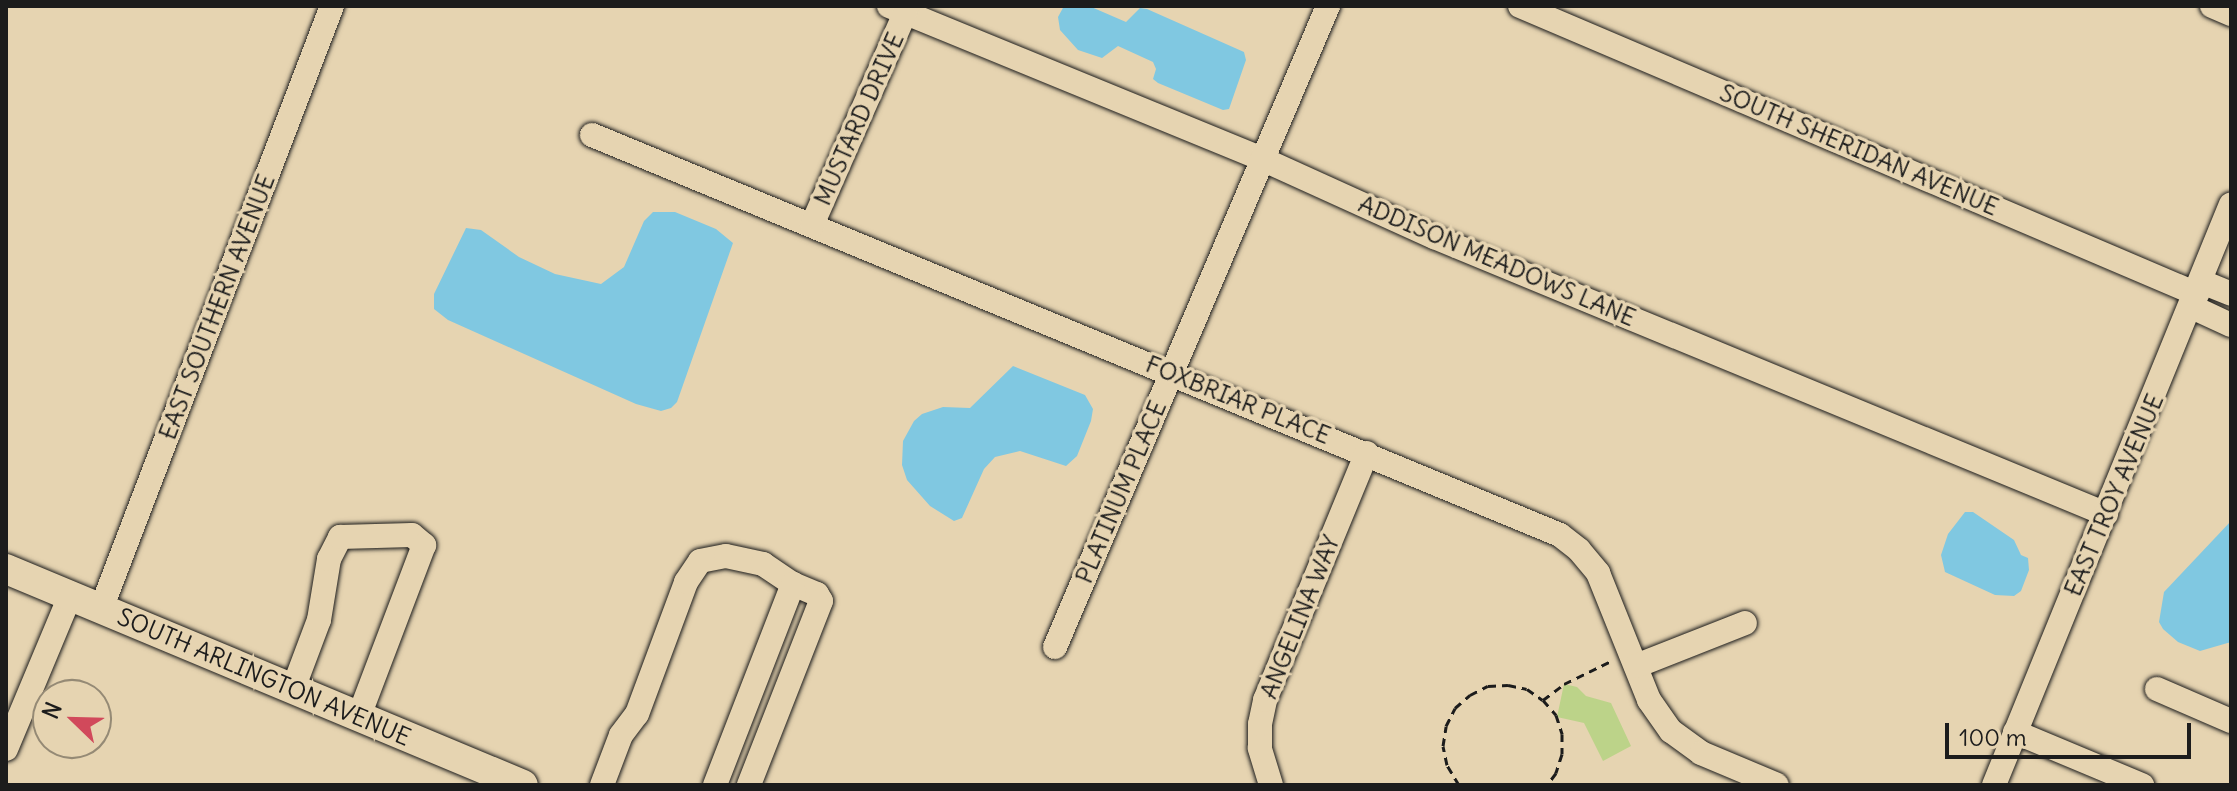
<!DOCTYPE html>
<style>
body{margin:0}
#map{position:relative;width:2237px;height:791px;overflow:hidden;background:#e6d4b1;font-family:Delius,sans-serif}
div>[style]{position:absolute}
.green>*{inset:0;background:#bcd389}
.water>*{inset:0;background:#80c8e1}
.path>*{height:3px;margin-top:-1.5px;transform-origin:0;background:repeating-linear-gradient(90deg,#1c1c1c 0 8px,transparent 0 14px)}
.roads{filter:drop-shadow(0 0 2px #1c1c1c) drop-shadow(0 0 2px #1c1c1c)}
.minor>*{height:24px;margin:-12px;padding:0 12px;transform-origin:12px;border-radius:12px;background:#e6d4b1}
.major>*{height:30px;margin:-15px;padding:0 15px;transform-origin:15px;border-radius:15px;background:#e6d4b1}
span{translate:-50% -50%;white-space:nowrap;text-align:center;line-height:1.15;-webkit-text-stroke:7px #e6d4b1;paint-order:stroke}
.street-label{font-size:24px;color:#1c1c1c}
.frame{position:absolute;inset:0;border:8px solid #1c1c1c;pointer-events:none}
.north{position:absolute;left:32px;top:679px;width:80px;height:80px;box-sizing:border-box;background:#e6d4b1;border:2px solid #958a75;border-radius:50%;rotate:293deg;font-size:22px;font-weight:700;line-height:32px;text-align:center;color:#1c1c1c}
.north::after{content:'';display:block;margin:auto;width:28px;height:36px;background:#d1495b;clip-path:polygon(50% 0,100% 100%,50% 72%,0 100%)}
.scale{position:absolute;left:1945px;top:723px;width:246px;height:36px;box-sizing:border-box;border:4px solid #1c1c1c;border-top:0;padding-left:10px;font-size:24px;line-height:28px;white-space:nowrap;color:#1c1c1c;-webkit-text-stroke:6px #e6d4b1;paint-order:stroke}
</style>
<div id="map">
<div class="green">
<div style="clip-path:polygon(1564px 684px,1577px 687px,1586px 696px,1611px 703px,1631px 746px,1603px 761px,1584px 723px,1557px 717px)"></div>
</div>
<div class="water">
<div style="clip-path:polygon(1064px 6px,1089px 6px,1126px 22px,1140px 8px,1147px 9px,1244px 52px,1246px 60px,1229px 109px,1223px 110px,1158px 83px,1153px 79px,1156px 69px,1153px 62px,1118px 46px,1102px 58px,1078px 50px,1060px 30px,1058px 17px)"></div>
<div style="clip-path:polygon(653px 212px,675px 212px,716px 229px,733px 243px,677px 402px,671px 408px,661px 411px,636px 404px,448px 320px,434px 309px,434px 294px,466px 228px,481px 230px,519px 257px,555px 274px,601px 284px,624px 267px,644px 221px)"></div>
<div style="clip-path:polygon(1013px 366px,1085px 395px,1093px 409px,1091px 421px,1077px 456px,1066px 466px,1020px 451px,995px 457px,984px 469px,962px 518px,954px 521px,930px 506px,907px 480px,902px 465px,903px 441px,914px 421px,922px 414px,943px 407px,970px 408px)"></div>
<div style="clip-path:polygon(1965px 512px,1973px 512px,2014px 540px,2021px 555px,2028px 558px,2029px 570px,2021px 591px,2014px 596px,1995px 595px,1945px 572px,1941px 555px,1948px 534px)"></div>
<div style="clip-path:polygon(2231px 521px,2231px 642px,2200px 651px,2178px 642px,2163px 629px,2159px 622px,2164px 592px)"></div>
</div>
<div class="path">
<div style="left:1543px;top:700px;width:26px;rotate:-37deg"></div>
<div style="left:1564px;top:684px;width:55px;rotate:-26.1deg"></div>
<div style="left:1459px;top:785px;width:23px;rotate:-121deg"></div>
<div style="left:1447px;top:765px;width:19px;rotate:-102deg"></div>
<div style="left:1443px;top:746px;width:20px;rotate:-81deg"></div>
<div style="left:1446px;top:726px;width:20px;rotate:-63deg"></div>
<div style="left:1455px;top:708px;width:20px;rotate:-41deg"></div>
<div style="left:1470px;top:695px;width:20px;rotate:-27deg"></div>
<div style="left:1488px;top:686px;width:20px;rotate:-3deg"></div>
<div style="left:1508px;top:685px;width:19px;rotate:12deg"></div>
<div style="left:1527px;top:689px;width:19px;rotate:35deg"></div>
<div style="left:1543px;top:700px;width:20px;rotate:49deg"></div>
<div style="left:1556px;top:715px;width:20px;rotate:72deg"></div>
<div style="left:1562px;top:734px;width:20px;rotate:90deg"></div>
<div style="left:1562px;top:754px;width:20px;rotate:108deg"></div>
<div style="left:1556px;top:773px;width:15px;rotate:127deg"></div>
</div>
<div class="roads">
<div class="minor">
<div style="left:889px;top:6px;width:403px;rotate:22.3deg"></div>
<div style="left:1262px;top:159px;width:189px;rotate:24.4deg"></div>
<div style="left:1434px;top:237px;width:727px;rotate:22.4deg"></div>
<div style="left:1520px;top:6px;width:736px;rotate:23.05deg"></div>
<div style="left:2212px;top:6px;width:21px;rotate:23deg"></div>
<div style="left:592px;top:135px;width:1047px;rotate:22.45deg"></div>
<div style="left:1560px;top:535px;width:24px;rotate:38deg"></div>
<div style="left:1579px;top:550px;width:30px;rotate:50deg"></div>
<div style="left:1598px;top:573px;width:137px;rotate:68.1deg"></div>
<div style="left:1649px;top:700px;width:38px;rotate:55deg"></div>
<div style="left:1671px;top:731px;width:37px;rotate:36deg"></div>
<div style="left:1701px;top:753px;width:82px;rotate:22.8deg"></div>
<div style="left:812px;top:225px;width:232px;rotate:-66.3deg"></div>
<div style="left:2202px;top:282px;width:31px;rotate:22deg"></div>
<div style="left:2192px;top:307px;width:43px;rotate:24.8deg"></div>
<div style="left:101px;top:609px;width:646px;rotate:-69.04deg"></div>
<div style="left:1055px;top:647px;width:697px;rotate:-66.93deg"></div>
<div style="left:1636px;top:666px;width:117px;rotate:-21.5deg"></div>
<div style="left:293px;top:689px;width:74px;rotate:-69.4deg"></div>
<div style="left:319px;top:620px;width:62px;rotate:-80.7deg"></div>
<div style="left:329px;top:559px;width:25px;rotate:-63deg"></div>
<div style="left:340px;top:537px;width:72px;rotate:-1.6deg"></div>
<div style="left:412px;top:535px;width:16px;rotate:40deg"></div>
<div style="left:424px;top:545px;width:183px;rotate:110.8deg"></div>
<div style="left:2157px;top:689px;width:81px;rotate:23.4deg"></div>
<div style="left:2015px;top:732px;width:138px;rotate:22.7deg"></div>
<div style="left:6px;top:749px;width:166px;rotate:-67.3deg"></div>
<div style="left:602px;top:785px;width:53px;rotate:-69.2deg"></div>
<div style="left:621px;top:735px;width:26px;rotate:-53deg"></div>
<div style="left:637px;top:714px;width:141px;rotate:-69.6deg"></div>
<div style="left:686px;top:582px;width:25px;rotate:-56deg"></div>
<div style="left:700px;top:561px;width:26px;rotate:-11deg"></div>
<div style="left:726px;top:556px;width:38px;rotate:12deg"></div>
<div style="left:763px;top:564px;width:36px;rotate:34deg"></div>
<div style="left:793px;top:584px;width:26px;rotate:23deg"></div>
<div style="left:817px;top:594px;width:8px;rotate:60deg"></div>
<div style="left:821px;top:601px;width:198px;rotate:111.4deg"></div>
<div style="left:715px;top:785px;width:216px;rotate:-68.8deg"></div>
<div style="left:1271px;top:785px;width:39px;rotate:-107deg"></div>
<div style="left:1260px;top:748px;width:24px;rotate:-90deg"></div>
<div style="left:1260px;top:724px;width:25px;rotate:-78deg"></div>
<div style="left:1265px;top:700px;width:267px;rotate:-67.6deg"></div>
<div style="left:1994px;top:785px;width:627px;rotate:-67.81deg"></div>
</div>
<div class="major">
<div style="left:6px;top:569px;width:560px;rotate:22.67deg"></div>
</div>
</div>
<div class="street-label">
<span style="left:859px;top:119px;rotate:-66deg">MUSTARD DRIVE</span>
<span style="left:1859px;top:150px;rotate:23deg">SOUTH SHERIDAN AVENUE</span>
<span style="left:1497px;top:261px;rotate:23deg">ADDISON MEADOWS LANE</span>
<span style="left:217px;top:307px;rotate:-69deg">EAST SOUTHERN AVENUE</span>
<span style="left:1238px;top:400px;rotate:22deg">FOXBRIAR PLACE</span>
<span style="left:1121px;top:492px;rotate:-67deg">PLATINUM PLACE</span>
<span style="left:2114px;top:495px;rotate:-67deg">EAST TROY AVENUE</span>
<span style="left:1300px;top:617px;rotate:-68deg">ANGELINA WAY</span>
<span style="left:264px;top:677px;rotate:23deg">SOUTH ARLINGTON AVENUE</span>
</div>
<div class="frame"></div>
<div class="north">N</div>
<div class="scale">100 m</div>
</div>
